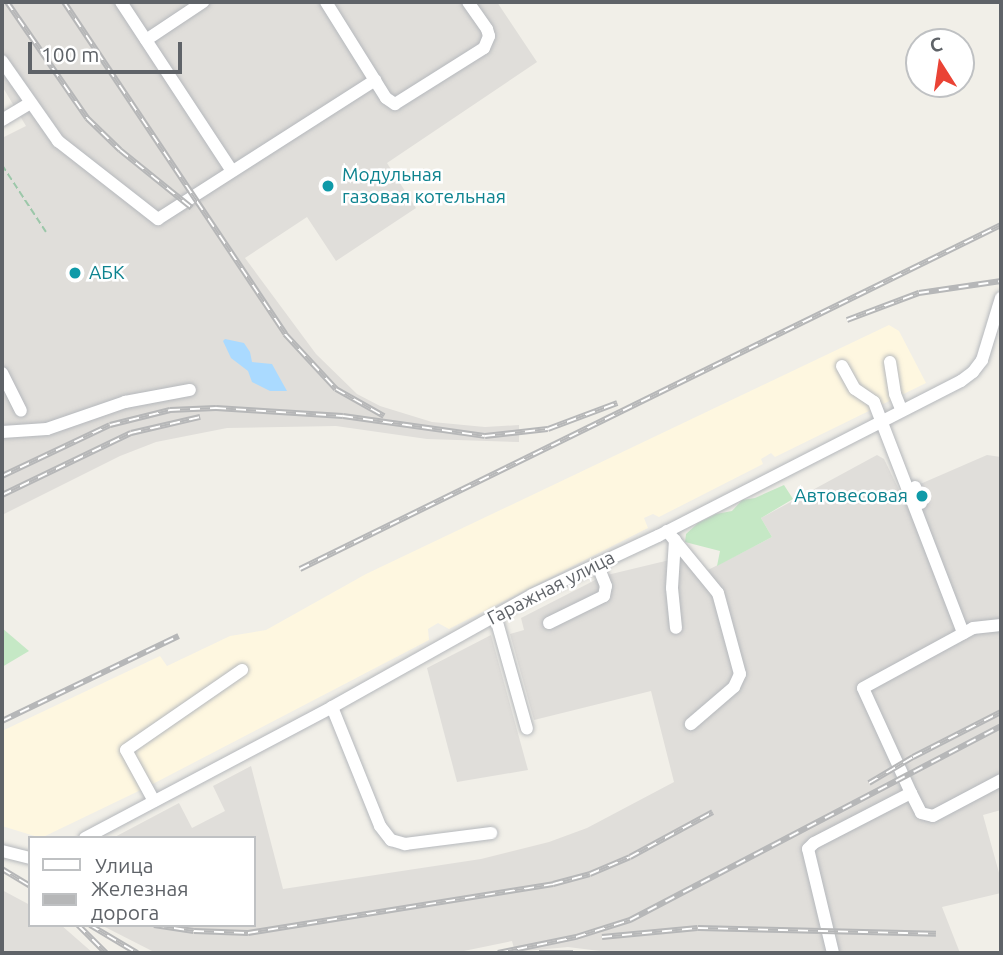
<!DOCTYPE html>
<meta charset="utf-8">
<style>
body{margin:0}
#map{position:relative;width:1003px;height:955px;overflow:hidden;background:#f1efe8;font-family:Ubuntu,sans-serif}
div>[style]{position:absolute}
.commercial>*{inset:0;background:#fef7e0}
.industrial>*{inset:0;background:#e0deda}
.green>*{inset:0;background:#c5e8c5}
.water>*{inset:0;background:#aadaff}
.path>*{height:2px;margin-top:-1px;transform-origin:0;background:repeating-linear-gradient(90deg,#9cc7a9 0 7px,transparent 0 10.5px)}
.roads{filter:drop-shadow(0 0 2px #b5b8bc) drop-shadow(0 0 2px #b5b8bc)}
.minor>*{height:12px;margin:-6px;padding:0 6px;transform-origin:6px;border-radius:6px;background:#fff}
.rail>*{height:6px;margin-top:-3px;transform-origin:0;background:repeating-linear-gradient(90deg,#fff 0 10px,#b6b7b8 0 20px);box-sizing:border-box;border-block:2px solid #b6b7b8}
.dots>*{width:19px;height:19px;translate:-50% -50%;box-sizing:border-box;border:4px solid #fff;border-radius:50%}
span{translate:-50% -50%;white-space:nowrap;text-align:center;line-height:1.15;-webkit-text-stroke:5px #fff;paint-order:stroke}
.culture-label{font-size:19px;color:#0d838f}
.left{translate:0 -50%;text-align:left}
.right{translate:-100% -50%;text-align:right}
.street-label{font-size:19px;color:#5f6368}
.frame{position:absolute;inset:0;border:4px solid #5f6368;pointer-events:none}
.legend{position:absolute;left:28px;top:836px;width:228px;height:91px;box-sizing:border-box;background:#fff;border:2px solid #bfc1c3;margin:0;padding:9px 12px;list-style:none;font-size:21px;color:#5f6368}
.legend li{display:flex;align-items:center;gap:14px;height:35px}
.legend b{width:35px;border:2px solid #bfc1c3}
.north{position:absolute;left:905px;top:28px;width:70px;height:70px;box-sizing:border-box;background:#fff;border:2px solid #bfc1c3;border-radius:50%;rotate:348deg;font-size:19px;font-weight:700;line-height:28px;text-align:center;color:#5f6368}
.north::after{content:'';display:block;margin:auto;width:24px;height:32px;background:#ea4335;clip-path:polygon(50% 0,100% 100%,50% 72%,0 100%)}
.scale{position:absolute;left:28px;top:42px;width:154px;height:32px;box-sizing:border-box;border:4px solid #5f6368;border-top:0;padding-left:9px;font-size:21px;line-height:24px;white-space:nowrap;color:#5f6368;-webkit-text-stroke:5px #fff;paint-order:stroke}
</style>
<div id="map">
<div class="commercial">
<div style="clip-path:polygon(889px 325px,899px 331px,926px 383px,775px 457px,771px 453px,761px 459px,763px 464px,659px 517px,653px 514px,644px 518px,648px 528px,449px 629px,438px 623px,428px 629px,429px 640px,147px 787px,41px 838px,2px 826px,2px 731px,160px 656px,167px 666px,230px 636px,266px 630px,366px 574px)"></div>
</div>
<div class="industrial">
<div style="clip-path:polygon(2px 2px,497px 2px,537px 62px,387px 163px,416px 208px,336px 261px,307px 217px,245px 258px,316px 354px,357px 394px,380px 406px,432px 422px,485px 427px,519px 425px,519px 442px,427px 439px,336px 426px,227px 428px,156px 442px,120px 456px,2px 515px,2px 138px,26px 126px,2px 86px)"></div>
<div style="clip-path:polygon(877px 455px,884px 459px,902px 496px,912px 493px,911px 488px,987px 455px,1001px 457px,1001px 810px,983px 815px,1001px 880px,1001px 893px,942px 907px,960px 953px,616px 953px,568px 947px,515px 952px,512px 941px,454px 953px,156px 953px,101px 925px,254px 925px,254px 838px,113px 838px,179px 803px,192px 828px,225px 811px,213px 786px,251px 766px,283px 889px,481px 859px,549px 842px,587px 828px,674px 782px,651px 691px,534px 720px,510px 634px,524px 630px,521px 618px,603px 576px,682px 557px,717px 599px,744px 668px,726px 598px,708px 570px,772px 537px,761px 518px)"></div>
<div style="clip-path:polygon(491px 635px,528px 770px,457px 782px,427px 668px)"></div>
<div style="clip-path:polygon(2px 890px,30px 905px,30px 925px,61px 925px,93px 953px,2px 953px)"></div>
</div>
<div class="green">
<div style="clip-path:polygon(784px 485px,793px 499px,761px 518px,772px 537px,717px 566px,720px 551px,685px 542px,686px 534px,698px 523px,716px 514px,732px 511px,742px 500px,755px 498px)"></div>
<div style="clip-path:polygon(2px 628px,29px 651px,2px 667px)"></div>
</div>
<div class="water">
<div style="clip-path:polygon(225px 339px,244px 343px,250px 352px,252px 362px,272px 364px,287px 391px,270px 391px,252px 382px,248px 371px,231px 358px,223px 341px)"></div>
</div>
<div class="path">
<div style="left:2px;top:165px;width:80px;rotate:56.7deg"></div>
</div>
<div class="roads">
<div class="minor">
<div style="left:121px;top:2px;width:202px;rotate:56.7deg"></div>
<div style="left:326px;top:2px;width:113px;rotate:58deg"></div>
<div style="left:386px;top:98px;width:11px;rotate:34deg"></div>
<div style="left:395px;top:104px;width:105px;rotate:-32.2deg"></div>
<div style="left:484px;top:48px;width:13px;rotate:-67deg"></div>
<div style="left:489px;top:36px;width:7px;rotate:-106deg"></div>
<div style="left:487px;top:29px;width:33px;rotate:-125deg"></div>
<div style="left:146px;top:40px;width:69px;rotate:-33.7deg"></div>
<div style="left:2px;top:61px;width:98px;rotate:55deg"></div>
<div style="left:58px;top:141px;width:127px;rotate:38deg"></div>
<div style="left:158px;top:219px;width:258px;rotate:-32.6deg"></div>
<div style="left:2px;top:120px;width:33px;rotate:-31deg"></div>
<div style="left:890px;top:362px;width:32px;rotate:81deg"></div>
<div style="left:895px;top:394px;width:18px;rotate:68deg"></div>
<div style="left:842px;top:366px;width:26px;rotate:61deg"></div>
<div style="left:855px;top:389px;width:23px;rotate:34deg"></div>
<div style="left:874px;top:402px;width:248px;rotate:68.9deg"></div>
<div style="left:2px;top:373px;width:42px;rotate:63.4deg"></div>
<div style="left:2px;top:432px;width:45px;rotate:-3.8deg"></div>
<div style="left:47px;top:429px;width:83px;rotate:-19.1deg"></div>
<div style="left:125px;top:402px;width:66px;rotate:-10.5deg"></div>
<div style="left:915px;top:487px;width:17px;rotate:69deg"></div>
<div style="left:667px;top:531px;width:80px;rotate:50.6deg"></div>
<div style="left:718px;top:593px;width:84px;rotate:74.8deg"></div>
<div style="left:740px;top:674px;width:14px;rotate:115deg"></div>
<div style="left:734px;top:687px;width:57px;rotate:139.3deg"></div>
<div style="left:675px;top:540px;width:48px;rotate:93.6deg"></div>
<div style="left:672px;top:588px;width:40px;rotate:84.3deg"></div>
<div style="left:495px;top:615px;width:118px;rotate:74.3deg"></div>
<div style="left:549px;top:623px;width:61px;rotate:-26.1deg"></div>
<div style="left:604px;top:596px;width:10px;rotate:-79deg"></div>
<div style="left:606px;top:586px;width:24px;rotate:-112deg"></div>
<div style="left:332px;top:707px;width:128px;rotate:68deg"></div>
<div style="left:380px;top:826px;width:18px;rotate:52deg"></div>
<div style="left:391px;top:840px;width:15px;rotate:16deg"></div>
<div style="left:405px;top:844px;width:87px;rotate:-7.3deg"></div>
<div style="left:911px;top:793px;width:22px;rotate:63deg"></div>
<div style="left:921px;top:813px;width:12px;rotate:14deg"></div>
<div style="left:933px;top:816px;width:77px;rotate:-27.9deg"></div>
<div style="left:154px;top:801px;width:58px;rotate:-118.8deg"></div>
<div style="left:126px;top:750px;width:141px;rotate:-34.6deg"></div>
<div style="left:85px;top:838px;width:280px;rotate:-27.9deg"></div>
<div style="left:332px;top:707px;width:229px;rotate:-29.2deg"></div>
<div style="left:532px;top:595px;width:139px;rotate:-25.1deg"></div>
<div style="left:658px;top:536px;width:340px;rotate:-27.1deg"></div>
<div style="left:961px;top:381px;width:15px;rotate:-37deg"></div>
<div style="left:973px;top:372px;width:15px;rotate:-53deg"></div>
<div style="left:982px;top:360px;width:65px;rotate:-73deg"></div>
<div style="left:2px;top:851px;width:29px;rotate:14deg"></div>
<div style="left:833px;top:953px;width:107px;rotate:-103.5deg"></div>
<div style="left:808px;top:849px;width:8px;rotate:-45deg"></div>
<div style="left:814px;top:843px;width:109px;rotate:-27.3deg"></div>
<div style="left:911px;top:793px;width:115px;rotate:-114.6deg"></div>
<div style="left:863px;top:688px;width:125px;rotate:-28.6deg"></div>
<div style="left:973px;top:628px;width:28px;rotate:-6deg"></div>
</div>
</div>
<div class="rail">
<div style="left:7px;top:2px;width:141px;rotate:55.4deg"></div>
<div style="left:87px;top:118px;width:46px;rotate:44.1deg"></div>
<div style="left:120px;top:150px;width:92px;rotate:38.9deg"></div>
<div style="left:64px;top:2px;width:399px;rotate:56.3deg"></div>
<div style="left:285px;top:334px;width:75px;rotate:47.2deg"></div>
<div style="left:336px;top:389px;width:55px;rotate:29.4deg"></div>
<div style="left:847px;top:320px;width:77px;rotate:-20.6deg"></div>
<div style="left:919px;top:293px;width:83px;rotate:-8.3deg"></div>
<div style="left:2px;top:476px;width:119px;rotate:-25.3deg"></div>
<div style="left:110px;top:425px;width:62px;rotate:-14deg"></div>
<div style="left:170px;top:410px;width:46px;rotate:-2.5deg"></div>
<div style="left:216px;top:408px;width:127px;rotate:3.6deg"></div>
<div style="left:343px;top:416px;width:143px;rotate:8deg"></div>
<div style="left:485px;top:436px;width:63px;rotate:-6.3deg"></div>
<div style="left:548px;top:429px;width:74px;rotate:-20.6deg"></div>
<div style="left:2px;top:495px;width:143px;rotate:-25.7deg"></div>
<div style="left:131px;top:433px;width:71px;rotate:-13.1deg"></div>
<div style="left:300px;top:569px;width:781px;rotate:-26.14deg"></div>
<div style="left:2px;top:721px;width:196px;rotate:-25.7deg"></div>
<div style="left:869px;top:783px;width:51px;rotate:-30.6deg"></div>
<div style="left:913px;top:757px;width:99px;rotate:-27.1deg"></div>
<div style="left:2px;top:869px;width:33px;rotate:31deg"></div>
<div style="left:78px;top:925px;width:40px;rotate:45deg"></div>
<div style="left:90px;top:925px;width:55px;rotate:30.8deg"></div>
<div style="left:154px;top:925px;width:40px;rotate:8.5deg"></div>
<div style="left:194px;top:931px;width:54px;rotate:2.1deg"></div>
<div style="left:248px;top:933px;width:309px;rotate:-9.1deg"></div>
<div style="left:553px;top:884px;width:38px;rotate:-15deg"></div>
<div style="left:590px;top:874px;width:43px;rotate:-23deg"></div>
<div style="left:630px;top:857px;width:94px;rotate:-28.5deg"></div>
<div style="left:602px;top:937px;width:96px;rotate:-5.4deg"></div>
<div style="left:698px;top:928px;width:238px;rotate:1.4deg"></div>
<div style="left:498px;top:953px;width:80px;rotate:-11.6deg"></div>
<div style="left:576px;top:937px;width:57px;rotate:-17.5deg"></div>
<div style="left:630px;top:920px;width:419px;rotate:-27.6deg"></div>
<div style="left:539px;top:953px;width:34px"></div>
</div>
<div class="dots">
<div style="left:328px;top:186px;background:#0f9aa8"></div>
<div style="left:75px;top:273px;background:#0f9aa8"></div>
<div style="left:922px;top:496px;background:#0f9aa8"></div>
</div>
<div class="culture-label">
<span class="left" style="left:342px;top:186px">Модульная<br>газовая котельная</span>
<span class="left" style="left:89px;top:273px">АБК</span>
<span class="right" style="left:908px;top:496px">Автовесовая</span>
</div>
<div class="street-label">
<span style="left:551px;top:588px;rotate:-27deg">Гаражная улица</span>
</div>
<div class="frame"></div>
<ul class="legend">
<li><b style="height:9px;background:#fff"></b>Улица</li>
<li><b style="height:9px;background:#b6b7b8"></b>Железная дорога</li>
</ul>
<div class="north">С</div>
<div class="scale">100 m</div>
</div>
